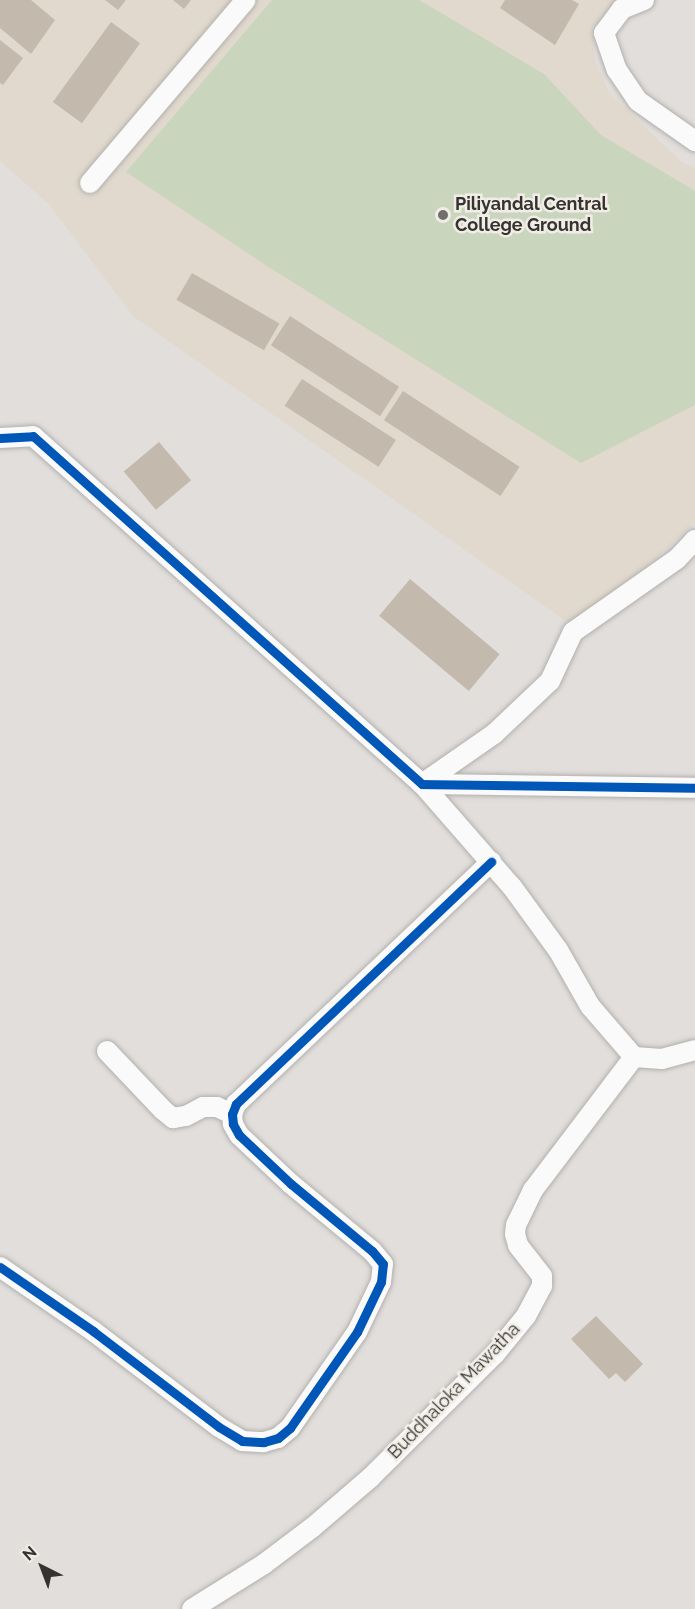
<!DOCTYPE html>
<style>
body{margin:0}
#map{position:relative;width:695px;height:1609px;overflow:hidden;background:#e1dedb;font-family:Raleway,sans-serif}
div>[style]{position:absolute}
.education>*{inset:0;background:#e1d9cd}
.green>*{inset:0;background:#c9d5bd}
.building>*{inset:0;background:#c3baad;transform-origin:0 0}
.roads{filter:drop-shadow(0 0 2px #b2b0ad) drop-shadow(0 0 2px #b2b0ad)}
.minor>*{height:20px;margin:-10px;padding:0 10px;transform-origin:10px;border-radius:10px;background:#fafafa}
.cycleway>*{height:9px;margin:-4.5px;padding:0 4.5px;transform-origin:4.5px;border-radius:4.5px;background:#0057b8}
.dots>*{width:16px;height:16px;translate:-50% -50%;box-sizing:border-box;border:3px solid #f1ede6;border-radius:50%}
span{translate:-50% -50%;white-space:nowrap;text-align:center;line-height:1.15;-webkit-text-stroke:5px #f1ede6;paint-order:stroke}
.poi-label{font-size:18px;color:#343330;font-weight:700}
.left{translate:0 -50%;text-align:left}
.street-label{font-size:18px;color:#343330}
.north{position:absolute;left:12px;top:1537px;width:60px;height:60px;-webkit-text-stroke:4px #f1ede6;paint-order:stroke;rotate:318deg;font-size:16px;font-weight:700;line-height:24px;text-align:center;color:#343330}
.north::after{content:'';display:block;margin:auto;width:21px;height:27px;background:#343330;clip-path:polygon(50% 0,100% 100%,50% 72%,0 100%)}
</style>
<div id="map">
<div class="education">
<div style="clip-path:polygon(0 0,616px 0,592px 27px,595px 60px,610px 94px,683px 163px,695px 167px,695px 522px,657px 558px,570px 624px,133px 316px,48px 203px,0 161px)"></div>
</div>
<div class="green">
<div style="clip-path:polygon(272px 0,419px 0,544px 74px,601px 135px,695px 191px,695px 405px,581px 463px,264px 264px,126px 172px)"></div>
</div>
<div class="building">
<div style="clip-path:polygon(0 0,31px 0,55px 20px,31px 54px,0 28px)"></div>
<div style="clip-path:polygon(105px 0,126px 0,118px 10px)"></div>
<div style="clip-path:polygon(173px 0,191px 0,184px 9px)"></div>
<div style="clip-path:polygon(505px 0,572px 0,579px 4px,555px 45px,500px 8px)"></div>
<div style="left:111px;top:22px;width:36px;height:99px;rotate:36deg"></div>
<div style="clip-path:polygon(0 40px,23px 58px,3px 85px,0 83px)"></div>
<div style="left:192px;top:273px;width:101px;height:31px;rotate:30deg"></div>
<div style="left:290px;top:316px;width:130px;height:35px;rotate:33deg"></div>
<div style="left:302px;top:379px;width:112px;height:32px;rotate:33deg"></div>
<div style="left:403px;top:391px;width:139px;height:35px;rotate:33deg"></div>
<div style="left:159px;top:442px;width:50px;height:46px;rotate:50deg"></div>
<div style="left:410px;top:579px;width:117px;height:48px;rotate:40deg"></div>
<div style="clip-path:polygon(596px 1316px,643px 1364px,625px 1382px,616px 1373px,609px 1379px,571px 1339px)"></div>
</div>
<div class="roads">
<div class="minor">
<div style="left:644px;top:0;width:24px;rotate:158deg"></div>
<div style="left:622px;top:9px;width:30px;rotate:127deg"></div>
<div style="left:604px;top:33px;width:39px;rotate:71deg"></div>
<div style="left:617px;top:70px;width:37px;rotate:56deg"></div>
<div style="left:638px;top:101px;width:70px;rotate:35.1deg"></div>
<div style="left:90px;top:183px;width:240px;rotate:-49.6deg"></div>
<div style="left:0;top:438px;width:33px;rotate:-3deg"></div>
<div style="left:33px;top:436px;width:522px;rotate:41.82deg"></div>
<div style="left:422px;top:784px;width:273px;rotate:0.8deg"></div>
<div style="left:107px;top:1051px;width:81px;rotate:46.5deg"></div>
<div style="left:163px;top:1110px;width:13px;rotate:39deg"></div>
<div style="left:173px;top:1118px;width:13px;rotate:-9deg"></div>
<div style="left:186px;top:1116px;width:19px;rotate:-28deg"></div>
<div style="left:203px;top:1107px;width:14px"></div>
<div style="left:217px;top:1107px;width:17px;rotate:25deg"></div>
<div style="left:634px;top:1057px;width:67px;rotate:-130.8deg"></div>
<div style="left:590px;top:1006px;width:64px;rotate:-119.7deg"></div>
<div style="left:558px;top:950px;width:78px;rotate:-126.1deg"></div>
<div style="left:512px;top:887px;width:137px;rotate:-131.1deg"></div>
<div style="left:422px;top:784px;width:88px;rotate:-34.8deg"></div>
<div style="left:494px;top:734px;width:77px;rotate:-43.4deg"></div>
<div style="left:550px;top:681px;width:54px;rotate:-64.9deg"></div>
<div style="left:573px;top:632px;width:127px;rotate:-35.1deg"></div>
<div style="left:677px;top:559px;width:26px;rotate:-47deg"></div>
<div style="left:634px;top:1057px;width:28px;rotate:4deg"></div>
<div style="left:662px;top:1059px;width:34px;rotate:-15deg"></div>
<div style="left:0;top:1267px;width:113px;rotate:34.5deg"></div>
<div style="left:93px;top:1331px;width:158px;rotate:37.3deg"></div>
<div style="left:219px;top:1427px;width:27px;rotate:31deg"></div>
<div style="left:242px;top:1441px;width:22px;rotate:3deg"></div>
<div style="left:264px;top:1442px;width:15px;rotate:-16deg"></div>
<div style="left:278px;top:1438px;width:16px;rotate:-40deg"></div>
<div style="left:290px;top:1428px;width:117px;rotate:-55.1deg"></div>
<div style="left:357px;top:1332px;width:55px;rotate:-64.4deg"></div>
<div style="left:381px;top:1282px;width:18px;rotate:-84deg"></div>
<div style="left:383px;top:1264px;width:17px;rotate:-130deg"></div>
<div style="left:372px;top:1251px;width:105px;rotate:-140.4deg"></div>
<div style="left:291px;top:1184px;width:71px;rotate:-136.7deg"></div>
<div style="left:239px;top:1135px;width:13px;rotate:-119deg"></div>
<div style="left:233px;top:1124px;width:10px;rotate:-96deg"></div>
<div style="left:232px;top:1114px;width:11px;rotate:-68deg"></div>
<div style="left:236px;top:1104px;width:352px;rotate:-43.5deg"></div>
<div style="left:192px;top:1609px;width:85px;rotate:-32deg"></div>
<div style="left:264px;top:1564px;width:61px;rotate:-37.1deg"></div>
<div style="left:313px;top:1527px;width:75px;rotate:-40.7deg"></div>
<div style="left:370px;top:1478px;width:176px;rotate:-44.8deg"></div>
<div style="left:495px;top:1354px;width:49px;rotate:-50.8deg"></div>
<div style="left:526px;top:1316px;width:34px;rotate:-62deg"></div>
<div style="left:542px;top:1286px;width:10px;rotate:-90deg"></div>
<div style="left:542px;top:1276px;width:39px;rotate:-128deg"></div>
<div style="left:518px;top:1245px;width:11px;rotate:-105deg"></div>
<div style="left:515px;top:1234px;width:9px;rotate:-84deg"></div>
<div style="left:516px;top:1225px;width:39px;rotate:-64deg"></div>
<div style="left:533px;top:1190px;width:167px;rotate:-52.8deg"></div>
</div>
</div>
<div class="cycleway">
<div style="left:0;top:438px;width:33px;rotate:-3deg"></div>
<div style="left:33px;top:436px;width:522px;rotate:41.82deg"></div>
<div style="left:422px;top:784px;width:273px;rotate:0.8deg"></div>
<div style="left:0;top:1267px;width:113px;rotate:34.5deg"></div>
<div style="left:93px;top:1331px;width:158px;rotate:37.3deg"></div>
<div style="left:219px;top:1427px;width:27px;rotate:31deg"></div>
<div style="left:242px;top:1441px;width:22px;rotate:3deg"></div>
<div style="left:264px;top:1442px;width:15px;rotate:-16deg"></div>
<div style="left:278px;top:1438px;width:16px;rotate:-40deg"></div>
<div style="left:290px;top:1428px;width:117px;rotate:-55.1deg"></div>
<div style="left:357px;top:1332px;width:55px;rotate:-64.4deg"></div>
<div style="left:381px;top:1282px;width:18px;rotate:-84deg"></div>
<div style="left:383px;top:1264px;width:17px;rotate:-130deg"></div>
<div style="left:372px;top:1251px;width:105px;rotate:-140.4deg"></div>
<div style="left:291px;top:1184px;width:71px;rotate:-136.7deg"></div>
<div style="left:239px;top:1135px;width:13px;rotate:-119deg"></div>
<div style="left:233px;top:1124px;width:10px;rotate:-96deg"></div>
<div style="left:232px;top:1114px;width:11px;rotate:-68deg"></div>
<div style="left:236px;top:1104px;width:352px;rotate:-43.5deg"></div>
</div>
<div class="dots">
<div style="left:443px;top:215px;background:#716f6c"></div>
</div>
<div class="poi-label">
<span class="left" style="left:455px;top:215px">Piliyandal Central<br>College Ground</span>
</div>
<div class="street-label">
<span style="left:454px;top:1391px;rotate:-46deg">Buddhaloka Mawatha</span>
</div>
<div class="north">N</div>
</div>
